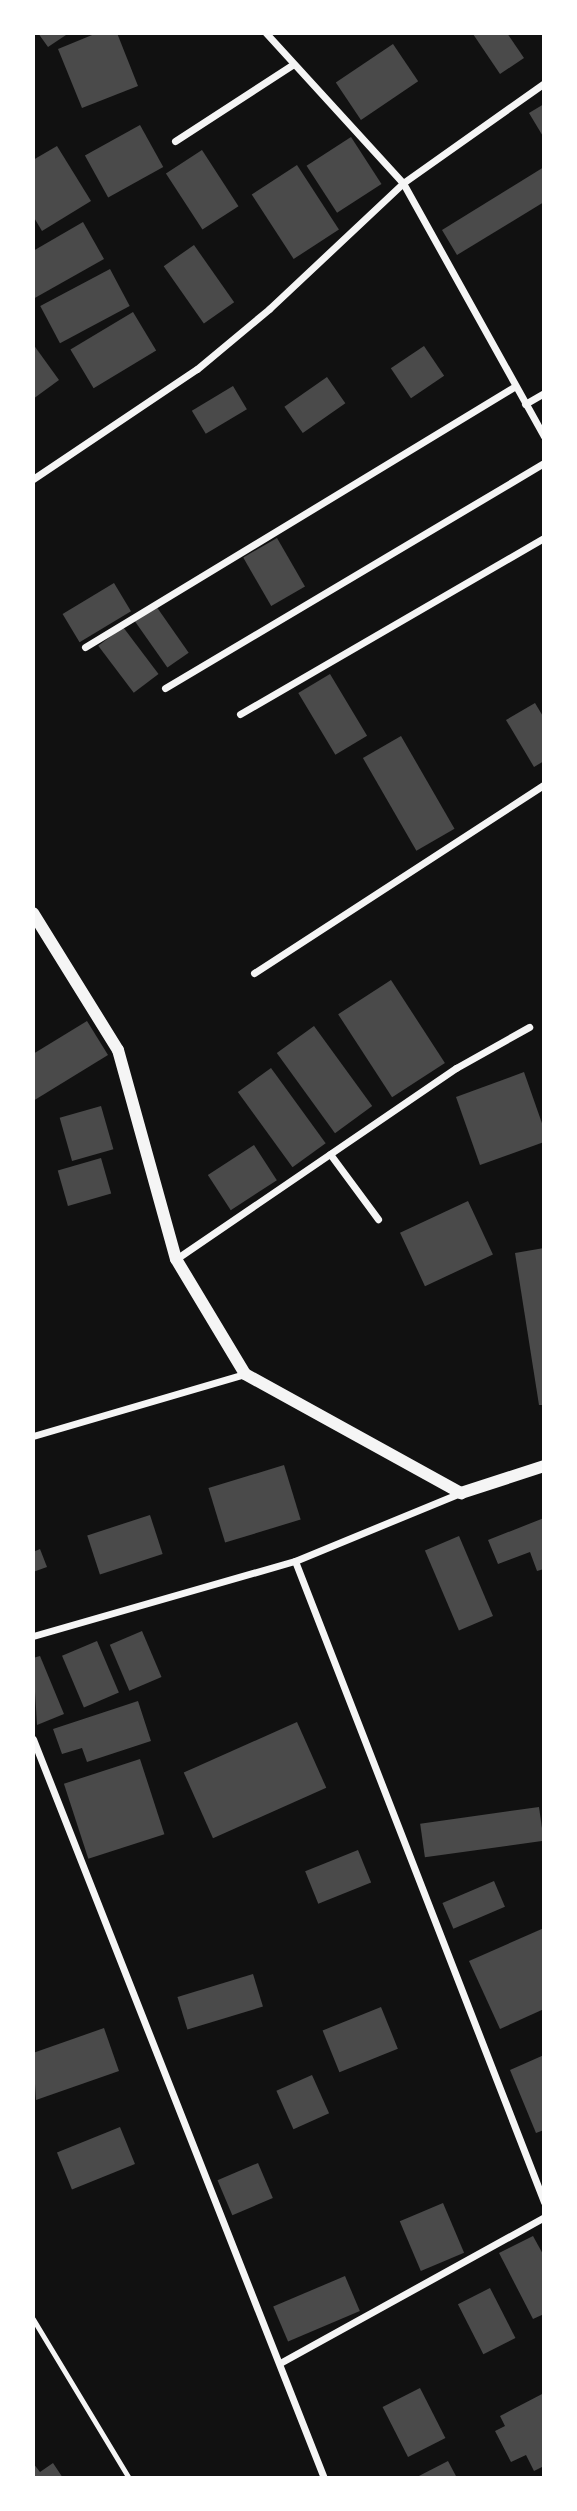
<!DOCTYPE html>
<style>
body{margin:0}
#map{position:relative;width:577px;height:2511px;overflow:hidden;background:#111;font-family:Jost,sans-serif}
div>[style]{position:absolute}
.building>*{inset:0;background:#4a4a4a;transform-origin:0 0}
.service>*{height:5px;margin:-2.5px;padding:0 2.5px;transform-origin:2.5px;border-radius:2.5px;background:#f5f5f5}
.minor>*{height:7px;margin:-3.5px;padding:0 3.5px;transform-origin:3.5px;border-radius:3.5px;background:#f5f5f5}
.tertiary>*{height:12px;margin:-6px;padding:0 6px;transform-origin:6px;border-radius:6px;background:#f5f5f5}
span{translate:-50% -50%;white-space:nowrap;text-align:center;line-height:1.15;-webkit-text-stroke:7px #fff;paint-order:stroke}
.frame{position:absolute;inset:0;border:35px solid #fff;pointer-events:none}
</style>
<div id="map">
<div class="building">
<div style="clip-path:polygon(38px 33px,69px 33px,48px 47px)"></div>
<div style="clip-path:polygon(97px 33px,117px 33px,138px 86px,82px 108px,58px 49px)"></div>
<div style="clip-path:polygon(507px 33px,524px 58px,500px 74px,473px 34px)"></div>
<div style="left:393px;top:44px;width:45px;height:69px;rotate:56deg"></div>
<div style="clip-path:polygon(544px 104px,544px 138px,529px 113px)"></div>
<div style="left:140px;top:125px;width:48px;height:63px;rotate:61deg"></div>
<div style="left:351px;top:137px;width:56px;height:53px;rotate:57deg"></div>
<div style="clip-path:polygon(57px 146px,91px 201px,42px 231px,33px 216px,33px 160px)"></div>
<div style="left:202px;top:150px;width:67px;height:43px;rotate:57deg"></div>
<div style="left:297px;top:165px;width:77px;height:54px;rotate:57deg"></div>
<div style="clip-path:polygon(544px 167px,544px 202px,457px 255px,442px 230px)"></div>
<div style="clip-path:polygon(83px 222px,104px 259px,33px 299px,33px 251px)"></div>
<div style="left:194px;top:245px;width:70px;height:37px;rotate:55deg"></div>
<div style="left:110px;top:269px;width:42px;height:79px;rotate:62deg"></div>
<div style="left:133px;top:312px;width:45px;height:73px;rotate:59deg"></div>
<div style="clip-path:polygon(33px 344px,59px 380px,33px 399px)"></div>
<div style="left:424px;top:346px;width:36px;height:40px;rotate:56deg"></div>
<div style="left:327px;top:377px;width:32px;height:52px;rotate:55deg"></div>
<div style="left:233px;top:386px;width:27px;height:48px;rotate:59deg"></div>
<div style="left:277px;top:538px;width:56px;height:39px;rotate:60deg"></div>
<div style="left:114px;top:583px;width:33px;height:60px;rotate:59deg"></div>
<div style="left:156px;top:606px;width:57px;height:26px;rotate:55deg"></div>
<div style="left:123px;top:627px;width:59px;height:31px;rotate:53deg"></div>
<div style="left:330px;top:674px;width:72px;height:37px;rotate:59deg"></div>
<div style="clip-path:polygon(535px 703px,544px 718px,544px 761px,534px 767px,506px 720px)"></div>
<div style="left:401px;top:736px;width:107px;height:44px;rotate:60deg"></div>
<div style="left:391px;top:980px;width:99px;height:63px;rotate:57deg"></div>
<div style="clip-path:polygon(87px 1021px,108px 1055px,33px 1101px,33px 1054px)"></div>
<div style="left:314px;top:1026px;width:99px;height:46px;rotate:54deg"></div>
<div style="left:271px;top:1068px;width:93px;height:41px;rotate:54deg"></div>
<div style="clip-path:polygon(524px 1072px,544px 1129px,544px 1142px,480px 1165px,456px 1097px)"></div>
<div style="left:101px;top:1106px;width:45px;height:43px;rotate:74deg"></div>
<div style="left:254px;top:1145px;width:42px;height:55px;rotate:57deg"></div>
<div style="left:101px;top:1158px;width:37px;height:45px;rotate:74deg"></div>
<div style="left:468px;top:1201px;width:59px;height:75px;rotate:65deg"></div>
<div style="clip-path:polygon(544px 1248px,544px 1405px,539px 1405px,515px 1253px)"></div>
<div style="left:284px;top:1465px;width:57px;height:79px;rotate:73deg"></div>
<div style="left:150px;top:1515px;width:41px;height:66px;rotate:72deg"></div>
<div style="clip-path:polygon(544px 1518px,544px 1569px,537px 1571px,530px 1552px,498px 1564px,488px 1540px)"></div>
<div style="left:459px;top:1536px;width:87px;height:37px;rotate:67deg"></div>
<div style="clip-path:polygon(40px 1549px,47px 1567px,33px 1572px,33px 1552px)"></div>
<div style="left:142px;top:1631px;width:50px;height:35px;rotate:67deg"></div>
<div style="left:97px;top:1641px;width:56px;height:38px;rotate:67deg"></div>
<div style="clip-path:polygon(40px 1656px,64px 1714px,37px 1725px,33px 1658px)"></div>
<div style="clip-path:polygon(138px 1701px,151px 1741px,87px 1762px,82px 1748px,62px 1754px,53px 1729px)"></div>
<div style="left:297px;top:1722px;width:72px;height:124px;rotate:66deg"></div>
<div style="left:140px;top:1759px;width:79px;height:80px;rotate:72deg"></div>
<div style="left:539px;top:1807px;width:34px;height:120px;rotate:82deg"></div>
<div style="left:358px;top:1850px;width:35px;height:57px;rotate:68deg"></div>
<div style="left:494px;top:1881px;width:28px;height:56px;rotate:67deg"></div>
<div style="clip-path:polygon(544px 1928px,544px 2009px,500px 2029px,469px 1961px)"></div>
<div style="left:253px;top:1974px;width:34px;height:79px;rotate:73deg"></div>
<div style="left:381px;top:2007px;width:45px;height:63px;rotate:68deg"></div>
<div style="clip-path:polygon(104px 2028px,119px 2071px,36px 2100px,33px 2053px)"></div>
<div style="clip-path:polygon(544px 2055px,544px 2130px,536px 2133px,510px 2070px)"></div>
<div style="left:312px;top:2075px;width:42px;height:39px;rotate:66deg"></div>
<div style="left:120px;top:2127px;width:40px;height:68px;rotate:68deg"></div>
<div style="left:258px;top:2163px;width:38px;height:44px;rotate:67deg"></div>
<div style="left:443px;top:2203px;width:54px;height:47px;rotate:67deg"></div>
<div style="clip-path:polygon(533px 2236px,544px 2256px,544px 2314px,533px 2319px,499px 2253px)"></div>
<div style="left:345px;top:2276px;width:38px;height:78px;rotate:67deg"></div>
<div style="left:490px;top:2288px;width:56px;height:36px;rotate:63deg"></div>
<div style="left:420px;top:2388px;width:56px;height:42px;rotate:63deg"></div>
<div style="clip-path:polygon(544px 2393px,544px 2466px,534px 2471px,526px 2455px,511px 2462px,495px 2431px,505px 2426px,500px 2416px)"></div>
<div style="clip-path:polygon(448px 2461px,457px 2478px,415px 2478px)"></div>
<div style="clip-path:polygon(33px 2463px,40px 2472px,53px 2463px,63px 2478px,33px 2478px)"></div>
</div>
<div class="service">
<div style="left:33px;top:2319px;width:186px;rotate:58.9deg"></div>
</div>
<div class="minor">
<div style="left:266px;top:33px;width:203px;rotate:47.6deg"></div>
<div style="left:403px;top:183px;width:290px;rotate:60.9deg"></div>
<div style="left:175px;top:141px;width:140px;rotate:-33deg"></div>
<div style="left:525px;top:404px;width:22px;rotate:-30deg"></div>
<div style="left:33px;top:479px;width:197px;rotate:-33.9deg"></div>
<div style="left:197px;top:369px;width:94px;rotate:-39.8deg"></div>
<div style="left:269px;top:309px;width:184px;rotate:-43.2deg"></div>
<div style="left:403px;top:183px;width:173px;rotate:-35.3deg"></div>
<div style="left:85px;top:647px;width:502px;rotate:-31.22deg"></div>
<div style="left:165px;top:688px;width:441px;rotate:-30.7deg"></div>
<div style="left:240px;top:714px;width:351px;rotate:-30.1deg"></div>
<div style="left:254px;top:973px;width:346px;rotate:-33deg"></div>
<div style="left:330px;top:1154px;width:81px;rotate:53.6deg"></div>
<div style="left:176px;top:1259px;width:339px;rotate:-34.3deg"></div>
<div style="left:456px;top:1068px;width:84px;rotate:-29.3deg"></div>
<div style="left:33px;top:1436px;width:221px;rotate:-16.3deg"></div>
<div style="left:295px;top:1561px;width:688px;rotate:68.77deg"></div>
<div style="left:33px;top:1636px;width:273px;rotate:-16deg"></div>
<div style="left:295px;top:1561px;width:178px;rotate:-22.4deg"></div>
<div style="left:33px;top:1739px;width:794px;rotate:68.51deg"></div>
<div style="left:280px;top:2363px;width:302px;rotate:-28.9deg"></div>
</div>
<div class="tertiary">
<div style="left:33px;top:913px;width:161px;rotate:58.2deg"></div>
<div style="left:118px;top:1050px;width:217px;rotate:74.5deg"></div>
<div style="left:176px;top:1259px;width:134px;rotate:59deg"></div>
<div style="left:245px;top:1374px;width:247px;rotate:28.9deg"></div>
<div style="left:461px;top:1493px;width:87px;rotate:-18deg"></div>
</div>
<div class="frame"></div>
</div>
